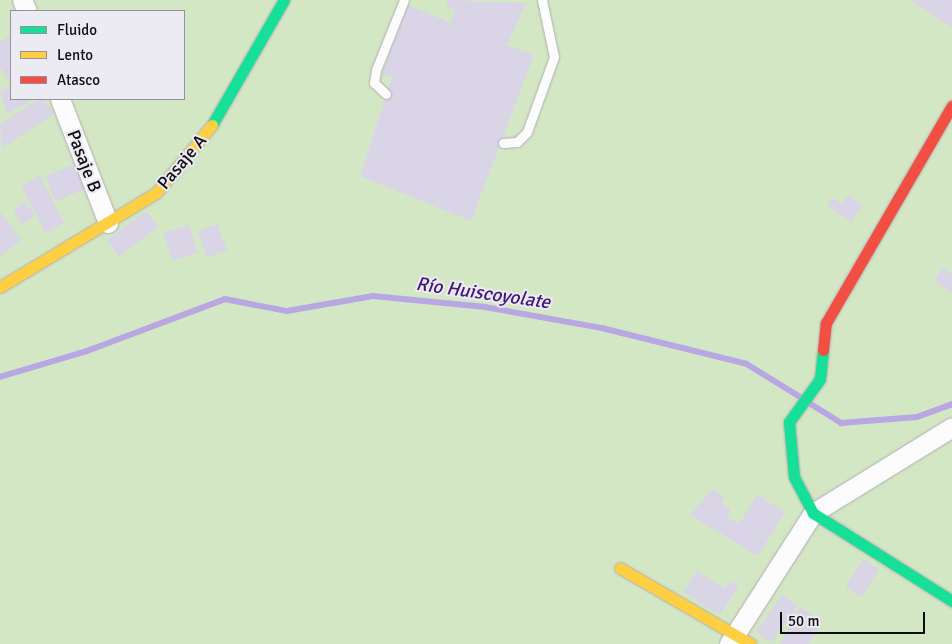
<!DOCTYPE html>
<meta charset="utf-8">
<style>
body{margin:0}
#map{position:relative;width:952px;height:644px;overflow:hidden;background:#edecf0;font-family:Signika,sans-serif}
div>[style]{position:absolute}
.green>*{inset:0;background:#d4e7c4}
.stream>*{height:5.5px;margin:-2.75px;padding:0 2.75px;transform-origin:2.75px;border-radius:2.75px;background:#b8a7e3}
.building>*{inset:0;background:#dad4e7;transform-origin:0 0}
.roads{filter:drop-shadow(0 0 1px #b0afb2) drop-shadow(0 0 1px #b0afb2)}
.lane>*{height:9px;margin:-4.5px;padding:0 4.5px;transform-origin:4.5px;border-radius:4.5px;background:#fcfcfd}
.street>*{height:19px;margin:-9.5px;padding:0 9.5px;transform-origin:9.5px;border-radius:9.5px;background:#fcfcfd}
.fast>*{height:11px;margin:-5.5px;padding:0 5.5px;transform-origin:5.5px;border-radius:5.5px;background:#16e098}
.slow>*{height:11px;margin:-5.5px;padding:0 5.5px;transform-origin:5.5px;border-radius:5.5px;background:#ffcf43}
.jam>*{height:11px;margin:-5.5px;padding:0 5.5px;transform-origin:5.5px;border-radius:5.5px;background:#f24e42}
span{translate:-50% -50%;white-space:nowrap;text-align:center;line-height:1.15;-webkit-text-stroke:4px #eceaf2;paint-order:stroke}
.street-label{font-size:18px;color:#0e0d10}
.water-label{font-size:19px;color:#41177b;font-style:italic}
.legend{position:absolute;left:10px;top:10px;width:175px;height:90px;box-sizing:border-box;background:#eceaf2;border:1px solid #939298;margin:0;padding:6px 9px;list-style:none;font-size:15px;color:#0e0d10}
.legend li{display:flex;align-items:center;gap:10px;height:25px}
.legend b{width:25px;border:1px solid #939298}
.scale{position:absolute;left:780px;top:612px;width:145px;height:22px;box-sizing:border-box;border:2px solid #0e0d10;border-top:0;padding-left:6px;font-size:15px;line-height:18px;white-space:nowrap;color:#0e0d10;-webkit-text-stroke:4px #eceaf2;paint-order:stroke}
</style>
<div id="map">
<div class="green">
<div style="clip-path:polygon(evenodd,0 0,952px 0,952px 644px,0 644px,0 0,11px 11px,184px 11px,184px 99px,11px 99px,11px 11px)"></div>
</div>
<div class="stream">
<div style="left:0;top:377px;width:91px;rotate:-16.6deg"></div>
<div style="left:87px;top:351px;width:147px;rotate:-20.6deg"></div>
<div style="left:225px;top:299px;width:63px;rotate:11deg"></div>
<div style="left:287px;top:311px;width:87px;rotate:-9.9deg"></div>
<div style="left:373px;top:296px;width:113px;rotate:5.6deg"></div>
<div style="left:485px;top:307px;width:119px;rotate:10.2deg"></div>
<div style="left:602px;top:328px;width:149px;rotate:13.9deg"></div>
<div style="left:747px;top:364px;width:61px;rotate:31.6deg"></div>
<div style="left:811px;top:404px;width:36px;rotate:32deg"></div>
<div style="left:841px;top:423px;width:76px;rotate:-4.5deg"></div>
<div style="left:917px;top:417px;width:37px;rotate:-20deg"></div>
</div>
<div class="building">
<div style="clip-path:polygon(448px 0,526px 3px,507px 45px,534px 55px,471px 221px,360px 176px,392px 77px,382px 74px,408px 5px,451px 23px,455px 10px,446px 5px)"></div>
<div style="clip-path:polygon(910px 0,952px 0,952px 26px,951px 27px)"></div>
<div style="clip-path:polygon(11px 35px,11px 79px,8px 81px,0 67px,0 42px)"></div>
<div style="clip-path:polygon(11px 85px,11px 99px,33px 99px,7px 114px,0 92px)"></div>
<div style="clip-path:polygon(39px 99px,44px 99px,54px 114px,2px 148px,0 124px)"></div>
<div style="left:78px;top:163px;width:27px;height:35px;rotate:68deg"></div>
<div style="left:40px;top:176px;width:53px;height:21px;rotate:63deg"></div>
<div style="clip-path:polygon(848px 195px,863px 205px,851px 222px,827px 206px,833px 198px,842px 204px)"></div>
<div style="left:26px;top:202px;width:17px;height:15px;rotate:59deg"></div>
<div style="left:146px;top:211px;width:20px;height:49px;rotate:53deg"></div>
<div style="clip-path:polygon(0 212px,22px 240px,1px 256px,0 255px)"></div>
<div style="left:217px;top:224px;width:28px;height:21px;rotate:69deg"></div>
<div style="left:189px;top:225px;width:29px;height:27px;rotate:72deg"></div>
<div style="clip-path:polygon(943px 267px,952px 274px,952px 293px,934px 281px)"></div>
<div style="clip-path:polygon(712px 489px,725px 497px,721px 503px,731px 509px,727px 517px,739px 524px,757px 495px,785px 512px,758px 556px,690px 515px)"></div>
<div style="left:863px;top:559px;width:19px;height:33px;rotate:32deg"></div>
<div style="clip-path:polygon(697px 571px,725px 589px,730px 581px,739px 586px,720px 615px,683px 592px)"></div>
<div style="left:782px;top:595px;width:19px;height:45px;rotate:35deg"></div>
<div style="clip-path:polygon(799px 607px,823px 621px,809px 644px,780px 644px)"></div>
</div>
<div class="roads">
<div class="lane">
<div style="left:386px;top:94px;width:16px;rotate:-137deg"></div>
<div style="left:374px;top:83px;width:13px;rotate:-81deg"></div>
<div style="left:376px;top:70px;width:75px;rotate:-68.2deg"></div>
<div style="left:503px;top:143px;width:14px;rotate:-4deg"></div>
<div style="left:517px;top:142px;width:14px;rotate:-45deg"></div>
<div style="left:527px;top:132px;width:80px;rotate:-70.2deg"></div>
<div style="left:554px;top:57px;width:58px;rotate:-101.9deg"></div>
</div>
<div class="street">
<div style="left:22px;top:0;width:12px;rotate:66deg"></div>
<div style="left:60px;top:99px;width:133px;rotate:68.8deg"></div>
<div style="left:729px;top:644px;width:156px;rotate:-57.3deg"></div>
<div style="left:813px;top:513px;width:163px;rotate:-31.7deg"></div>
</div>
<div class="fast">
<div style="left:212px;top:125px;width:144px;rotate:-60.1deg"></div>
<div style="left:823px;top:350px;width:29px;rotate:96deg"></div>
<div style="left:820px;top:379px;width:53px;rotate:125.8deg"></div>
<div style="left:789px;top:422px;width:55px;rotate:84.8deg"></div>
<div style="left:794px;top:477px;width:41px;rotate:62.2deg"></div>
<div style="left:813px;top:513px;width:165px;rotate:32.3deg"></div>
</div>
<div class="slow">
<div style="left:0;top:287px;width:182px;rotate:-31.1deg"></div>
<div style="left:156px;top:193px;width:88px;rotate:-50.5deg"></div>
<div style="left:620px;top:568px;width:151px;rotate:30.1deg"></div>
</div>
<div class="jam">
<div style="left:823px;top:350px;width:27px;rotate:-84deg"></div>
<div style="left:826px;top:323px;width:251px;rotate:-59.9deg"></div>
</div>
</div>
<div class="street-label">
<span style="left:84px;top:161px;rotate:69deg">Pasaje B</span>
<span style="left:182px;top:162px;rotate:-50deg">Pasaje A</span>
</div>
<div class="water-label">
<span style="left:483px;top:294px;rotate:8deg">Río Huiscoyolate</span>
</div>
<ul class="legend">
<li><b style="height:6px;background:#16e098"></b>Fluido</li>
<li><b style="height:6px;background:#ffcf43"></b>Lento</li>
<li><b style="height:6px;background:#f24e42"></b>Atasco</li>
</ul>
<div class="scale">50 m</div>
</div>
